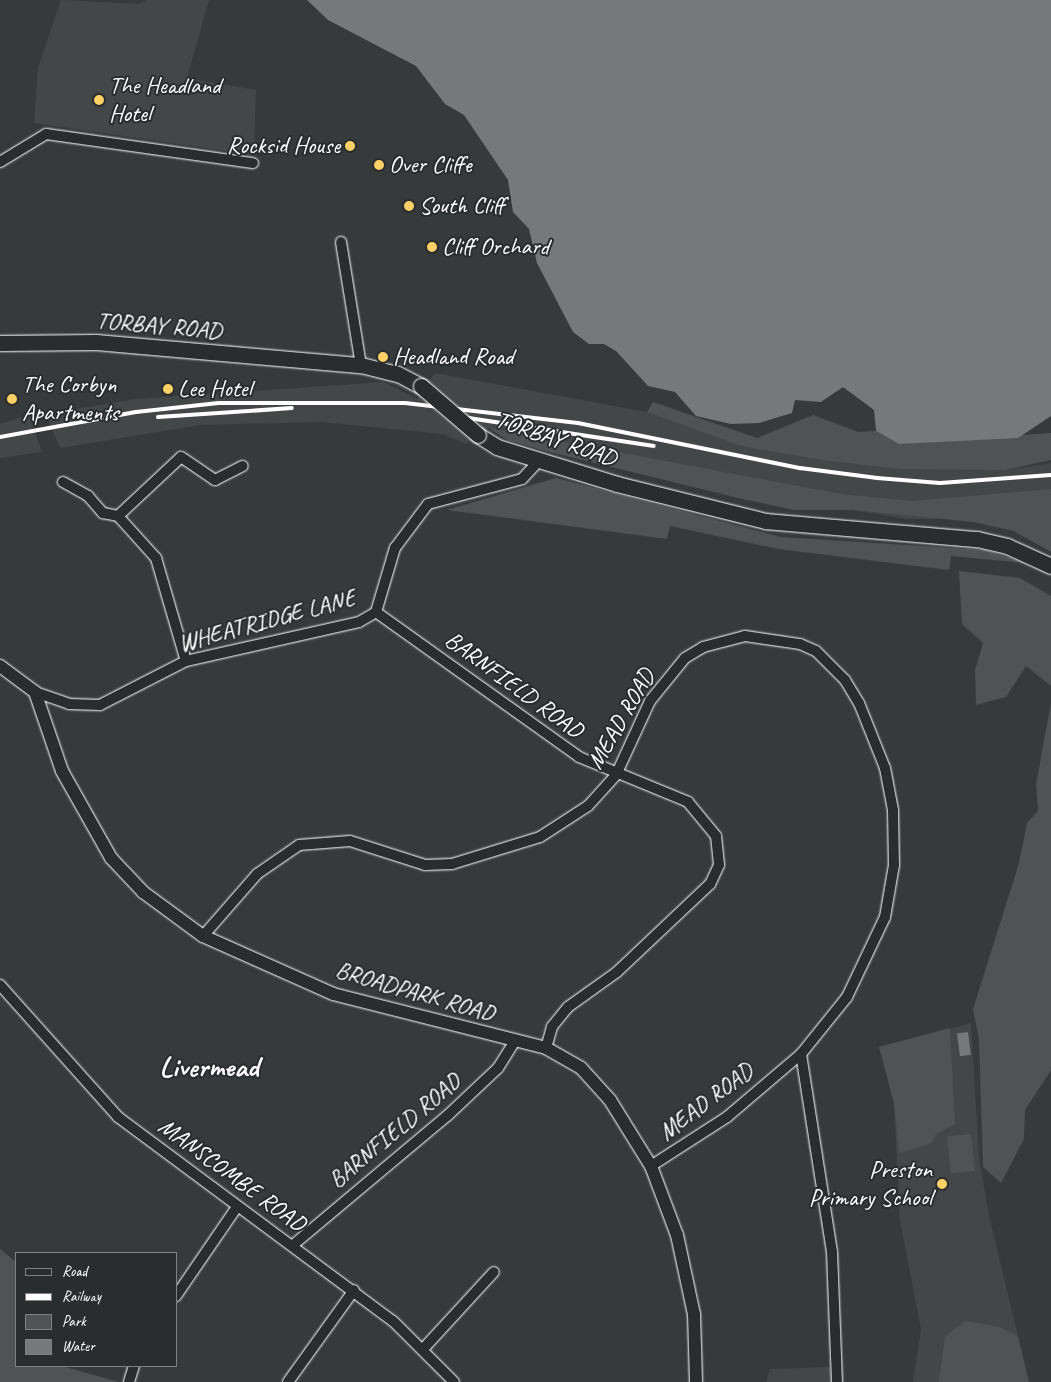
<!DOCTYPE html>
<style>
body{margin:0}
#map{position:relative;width:1051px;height:1382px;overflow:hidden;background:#373a3b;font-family:Caveat,sans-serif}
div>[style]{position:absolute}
.built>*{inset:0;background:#444748}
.green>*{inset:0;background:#505354;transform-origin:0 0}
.water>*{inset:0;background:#767879;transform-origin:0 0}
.roads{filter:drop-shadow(0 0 1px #fff) drop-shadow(0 0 1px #fff)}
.minor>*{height:10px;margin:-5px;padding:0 5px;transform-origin:5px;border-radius:5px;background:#2a2d2e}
.tertiary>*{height:12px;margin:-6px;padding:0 6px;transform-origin:6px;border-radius:6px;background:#2a2d2e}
.primary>*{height:15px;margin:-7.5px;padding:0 7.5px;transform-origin:7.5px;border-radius:7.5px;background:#2a2d2e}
.rail>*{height:4px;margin:-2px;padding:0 2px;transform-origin:2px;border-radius:2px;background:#fff}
.bridges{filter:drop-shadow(0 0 1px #fff) drop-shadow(0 0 1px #fff)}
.primary-bridge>*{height:15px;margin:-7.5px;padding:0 7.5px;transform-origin:7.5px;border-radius:7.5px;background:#2a2d2e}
.dots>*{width:14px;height:14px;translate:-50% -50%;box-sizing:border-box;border:2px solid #2a2d2e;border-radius:50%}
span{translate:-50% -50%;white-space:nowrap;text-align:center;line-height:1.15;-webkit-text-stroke:4px #2a2d2e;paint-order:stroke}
.poi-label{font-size:24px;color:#fff}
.left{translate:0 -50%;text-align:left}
.right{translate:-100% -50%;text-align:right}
.street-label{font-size:24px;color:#fff}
.district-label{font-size:29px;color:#fff;font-weight:700}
.legend{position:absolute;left:15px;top:1252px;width:162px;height:115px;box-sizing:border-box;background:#2a2d2e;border:1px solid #7f8182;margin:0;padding:6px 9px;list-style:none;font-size:15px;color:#fff}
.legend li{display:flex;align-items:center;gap:10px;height:25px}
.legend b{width:25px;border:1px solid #7f8182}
</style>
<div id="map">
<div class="built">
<div style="clip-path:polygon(61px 0,139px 4px,146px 0,209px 0,187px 78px,256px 90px,254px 155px,34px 123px,38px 68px)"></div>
<div style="clip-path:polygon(435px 373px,647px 412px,741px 446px,1006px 470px,1051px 463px,1051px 489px,1013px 494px,936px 519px,907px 519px,853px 510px,794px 510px,743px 499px,546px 451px,508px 440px,489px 428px,466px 444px,443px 434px,321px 422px,200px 425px,60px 448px,46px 414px,136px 399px,383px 382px,417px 399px)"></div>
<div style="clip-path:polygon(29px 415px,42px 452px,0 458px,0 424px)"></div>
<div style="clip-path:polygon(971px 1023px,979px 1157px,988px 1211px,1029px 1382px,913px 1382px,921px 1329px,900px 1221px,894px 1103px,879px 1047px)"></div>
<div style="clip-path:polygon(830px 1367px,831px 1382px,766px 1382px,770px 1369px)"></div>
</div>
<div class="green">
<div style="clip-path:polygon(653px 402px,757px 438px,813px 415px,858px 432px,876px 431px,899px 444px,1051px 433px,1051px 460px,1006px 470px,900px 469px,822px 460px,741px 446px,647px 412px)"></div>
<div style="clip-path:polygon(489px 428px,841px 494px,913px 501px,1051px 489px,1051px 552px,1014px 531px,973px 522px,853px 510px,794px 510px,743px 499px,546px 451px,508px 440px)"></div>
<div style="clip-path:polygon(556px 478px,781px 537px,986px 550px,1026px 563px,951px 556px,949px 570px,778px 549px,670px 526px,667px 539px,447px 510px)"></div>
<div style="clip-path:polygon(959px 571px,1020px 578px,1051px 596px,1051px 686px,1026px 666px,1006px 697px,976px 705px,975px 670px,983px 643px,962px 624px)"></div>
<div style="clip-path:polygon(1051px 703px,1051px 1070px,1025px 1110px,1024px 1139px,1001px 1183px,983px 1167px,979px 1040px,973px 1009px,1019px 863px,1027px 823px,1038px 811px,1036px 784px)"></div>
<div style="clip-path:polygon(950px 1028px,955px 1124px,936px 1134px,932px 1143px,899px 1153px,894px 1103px,879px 1047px)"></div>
<div style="left:971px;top:1134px;width:37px;height:24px;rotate:84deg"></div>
<div style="clip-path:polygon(0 1249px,16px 1262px,16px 1366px,62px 1366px,119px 1382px,0 1382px)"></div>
<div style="clip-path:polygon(965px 1321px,1000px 1327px,1018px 1337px,1029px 1382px,939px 1382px,945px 1337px)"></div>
</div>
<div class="water">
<div style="clip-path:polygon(307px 0,1051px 0,1051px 416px,1018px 438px,899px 444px,876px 431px,874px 410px,843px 387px,821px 402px,795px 400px,792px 413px,759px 423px,731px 424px,696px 416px,675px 392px,648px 386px,616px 351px,604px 344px,589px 344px,573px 332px,537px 263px,529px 229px,513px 212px,508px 180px,464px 115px,445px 104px,416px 66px,328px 20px)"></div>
<div style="left:968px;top:1032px;width:23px;height:11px;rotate:83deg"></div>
</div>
<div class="roads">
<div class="minor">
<div style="left:0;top:162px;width:54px;rotate:-31.3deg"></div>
<div style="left:46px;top:134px;width:209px;rotate:8deg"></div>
<div style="left:341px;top:242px;width:125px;rotate:80.8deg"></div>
<div style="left:63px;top:482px;width:29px;rotate:29deg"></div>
<div style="left:88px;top:496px;width:23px;rotate:49deg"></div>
<div style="left:103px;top:513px;width:15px;rotate:11deg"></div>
<div style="left:118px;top:516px;width:57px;rotate:47.9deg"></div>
<div style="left:156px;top:558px;width:107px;rotate:73.8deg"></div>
<div style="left:118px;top:516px;width:86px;rotate:-43.1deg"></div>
<div style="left:181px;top:457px;width:41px;rotate:34.1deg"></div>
<div style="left:215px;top:480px;width:31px;rotate:-27deg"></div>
<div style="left:376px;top:612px;width:249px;rotate:35.5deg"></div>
<div style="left:579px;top:757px;width:118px;rotate:22.4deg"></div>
<div style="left:688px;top:802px;width:44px;rotate:50.5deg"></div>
<div style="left:716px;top:836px;width:29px;rotate:84deg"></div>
<div style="left:719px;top:865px;width:21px;rotate:115deg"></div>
<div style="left:710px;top:884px;width:128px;rotate:136.6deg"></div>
<div style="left:617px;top:972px;width:60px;rotate:144.5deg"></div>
<div style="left:568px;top:1007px;width:26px;rotate:129deg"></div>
<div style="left:552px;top:1027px;width:22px;rotate:106deg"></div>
<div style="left:35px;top:692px;width:36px;rotate:19deg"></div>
<div style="left:69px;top:704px;width:31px;rotate:2deg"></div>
<div style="left:100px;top:705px;width:97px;rotate:-27.1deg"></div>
<div style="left:186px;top:661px;width:177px;rotate:-12.7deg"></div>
<div style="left:359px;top:622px;width:20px;rotate:-30deg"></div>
<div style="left:376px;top:612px;width:67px;rotate:-73.5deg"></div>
<div style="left:395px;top:548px;width:55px;rotate:-53.1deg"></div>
<div style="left:428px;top:504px;width:97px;rotate:-14.9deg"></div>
<div style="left:522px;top:479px;width:26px;rotate:-47deg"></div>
<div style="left:203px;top:936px;width:82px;rotate:-48.9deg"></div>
<div style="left:257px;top:874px;width:51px;rotate:-34.6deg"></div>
<div style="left:299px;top:845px;width:51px;rotate:-4.5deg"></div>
<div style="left:350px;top:841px;width:79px;rotate:17.7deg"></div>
<div style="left:425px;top:865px;width:27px;rotate:-2deg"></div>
<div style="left:452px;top:864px;width:92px;rotate:-17.1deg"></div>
<div style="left:540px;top:837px;width:57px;rotate:-32.9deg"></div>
<div style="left:588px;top:806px;width:42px;rotate:-47.9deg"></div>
<div style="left:616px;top:775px;width:81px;rotate:-65.3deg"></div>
<div style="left:650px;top:701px;width:55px;rotate:-50.9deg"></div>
<div style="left:685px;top:658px;width:21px;rotate:-31deg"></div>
<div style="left:703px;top:647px;width:43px;rotate:-14.7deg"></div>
<div style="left:745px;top:636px;width:56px;rotate:8.3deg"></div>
<div style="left:800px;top:644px;width:17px;rotate:24deg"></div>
<div style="left:816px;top:651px;width:41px;rotate:45deg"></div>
<div style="left:845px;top:680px;width:27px;rotate:59deg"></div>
<div style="left:859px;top:703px;width:70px;rotate:68.2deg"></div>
<div style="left:885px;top:768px;width:43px;rotate:79.2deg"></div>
<div style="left:893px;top:810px;width:55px;rotate:89deg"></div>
<div style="left:894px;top:865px;width:53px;rotate:99.8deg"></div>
<div style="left:885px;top:917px;width:89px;rotate:115.4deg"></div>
<div style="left:847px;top:997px;width:73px;rotate:128.9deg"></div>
<div style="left:801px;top:1054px;width:97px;rotate:139.6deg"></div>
<div style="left:727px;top:1117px;width:90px;rotate:147.2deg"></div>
<div style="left:0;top:985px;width:177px;rotate:48.2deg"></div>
<div style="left:118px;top:1117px;width:342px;rotate:36.6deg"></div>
<div style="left:393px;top:1321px;width:86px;rotate:45deg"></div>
<div style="left:801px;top:1054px;width:200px;rotate:81.1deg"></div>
<div style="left:832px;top:1252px;width:130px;rotate:87.8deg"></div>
<div style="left:293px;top:1245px;width:201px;rotate:-40deg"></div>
<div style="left:447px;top:1116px;width:70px;rotate:-43.3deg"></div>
<div style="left:498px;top:1068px;width:32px;rotate:-58deg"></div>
<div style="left:176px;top:1296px;width:108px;rotate:-55.6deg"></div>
<div style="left:424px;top:1348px;width:103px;rotate:-47.4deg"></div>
<div style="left:129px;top:1382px;width:17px;rotate:-73deg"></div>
<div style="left:288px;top:1382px;width:113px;rotate:-54.3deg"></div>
</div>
<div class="tertiary">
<div style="left:0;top:666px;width:44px;rotate:36.6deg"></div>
<div style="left:35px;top:692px;width:83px;rotate:71.1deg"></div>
<div style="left:62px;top:771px;width:100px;rotate:60.6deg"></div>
<div style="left:111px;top:858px;width:47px;rotate:46.7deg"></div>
<div style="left:143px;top:892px;width:74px;rotate:36.3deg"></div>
<div style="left:203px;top:936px;width:142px;rotate:24deg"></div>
<div style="left:333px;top:994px;width:220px;rotate:14.2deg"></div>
<div style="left:546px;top:1048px;width:40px;rotate:29.7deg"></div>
<div style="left:581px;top:1068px;width:43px;rotate:47.8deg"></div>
<div style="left:610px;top:1100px;width:78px;rotate:58.2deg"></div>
<div style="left:651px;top:1166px;width:74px;rotate:69.4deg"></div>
<div style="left:677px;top:1235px;width:81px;rotate:77.9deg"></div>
<div style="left:694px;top:1314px;width:68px;rotate:88.3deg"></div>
</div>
<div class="primary">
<div style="left:0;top:343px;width:96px;rotate:-0.6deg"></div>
<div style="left:96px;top:342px;width:266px;rotate:5deg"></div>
<div style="left:361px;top:365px;width:38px;rotate:14deg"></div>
<div style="left:398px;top:374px;width:26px;rotate:28deg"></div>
<div style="left:478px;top:435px;width:22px;rotate:32deg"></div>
<div style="left:497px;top:447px;width:126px;rotate:17.1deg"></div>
<div style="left:617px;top:484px;width:153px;rotate:14deg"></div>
<div style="left:765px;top:521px;width:213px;rotate:4.9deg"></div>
<div style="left:977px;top:539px;width:31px;rotate:13deg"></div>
<div style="left:1007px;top:546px;width:48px;rotate:24.4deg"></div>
</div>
</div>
<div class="rail">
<div style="left:449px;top:415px;width:207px;rotate:8.6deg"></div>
<div style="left:158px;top:417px;width:134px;rotate:-3.8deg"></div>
<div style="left:0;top:437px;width:138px;rotate:-10.4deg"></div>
<div style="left:136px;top:412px;width:83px;rotate:-6.2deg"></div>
<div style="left:219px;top:403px;width:186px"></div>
<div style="left:405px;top:403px;width:174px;rotate:6.6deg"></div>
<div style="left:578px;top:423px;width:227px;rotate:11.5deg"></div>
<div style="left:800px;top:468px;width:78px;rotate:7.4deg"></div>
<div style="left:877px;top:478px;width:63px;rotate:4.5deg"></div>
<div style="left:940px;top:483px;width:111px;rotate:-4.1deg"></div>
</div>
<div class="bridges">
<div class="primary-bridge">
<div style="left:421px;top:386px;width:75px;rotate:40.7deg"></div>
</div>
</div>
<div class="dots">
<div style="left:99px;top:100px;background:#ffd166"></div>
<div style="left:350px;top:146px;background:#ffd166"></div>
<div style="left:379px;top:165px;background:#ffd166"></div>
<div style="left:409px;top:206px;background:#ffd166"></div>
<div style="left:432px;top:247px;background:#ffd166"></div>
<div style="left:383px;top:357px;background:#ffd166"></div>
<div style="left:168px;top:389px;background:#ffd166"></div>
<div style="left:12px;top:399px;background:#ffd166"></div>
<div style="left:942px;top:1184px;background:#ffd166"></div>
</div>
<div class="poi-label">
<span class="left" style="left:109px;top:100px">The Headland<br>Hotel</span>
<span class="right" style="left:340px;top:146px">Rocksid House</span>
<span class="left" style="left:389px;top:165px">Over Cliffe</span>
<span class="left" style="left:419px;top:206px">South Cliff</span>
<span class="left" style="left:442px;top:247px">Cliff Orchard</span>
<span class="left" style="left:393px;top:357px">Headland Road</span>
<span class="left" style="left:22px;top:399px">The Corbyn<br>Apartments</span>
<span class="left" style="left:178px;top:389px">Lee Hotel</span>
<span class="right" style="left:932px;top:1184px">Preston<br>Primary School</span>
</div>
<div class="street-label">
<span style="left:159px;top:326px;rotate:5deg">TORBAY ROAD</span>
<span style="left:556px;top:439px;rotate:19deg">TORBAY ROAD</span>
<span style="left:267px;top:621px;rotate:-15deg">WHEATRIDGE LANE</span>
<span style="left:514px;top:685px;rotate:36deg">BARNFIELD ROAD</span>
<span style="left:621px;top:719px;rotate:-60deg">MEAD ROAD</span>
<span style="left:415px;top:992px;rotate:16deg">BROADPARK ROAD</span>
<span style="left:706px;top:1102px;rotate:-37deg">MEAD ROAD</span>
<span style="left:395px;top:1131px;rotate:-40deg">BARNFIELD ROAD</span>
<span style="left:232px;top:1175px;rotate:36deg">MANSCOMBE ROAD</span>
</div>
<div class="district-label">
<span style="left:209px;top:1067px">Livermead</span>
</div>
<ul class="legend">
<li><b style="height:6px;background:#2a2d2e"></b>Road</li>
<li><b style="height:6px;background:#fff"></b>Railway</li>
<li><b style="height:14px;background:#505354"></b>Park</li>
<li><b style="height:14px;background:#767879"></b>Water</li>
</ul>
</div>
